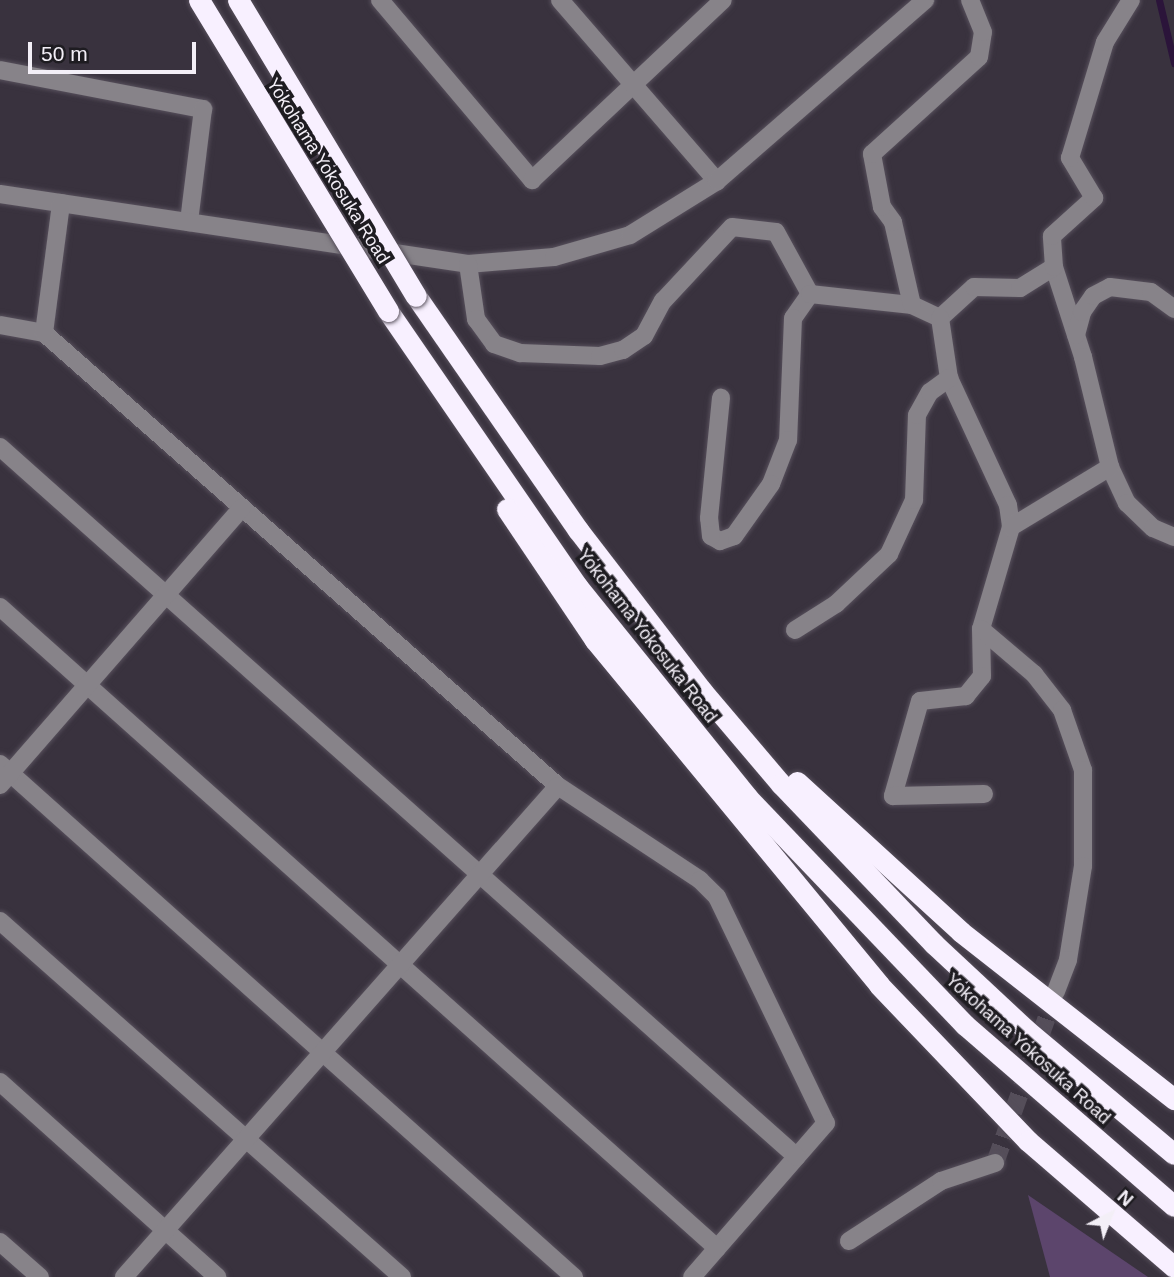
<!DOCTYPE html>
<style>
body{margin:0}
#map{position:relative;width:1174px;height:1277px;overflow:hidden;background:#39323e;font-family:Arial,sans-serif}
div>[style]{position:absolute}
.green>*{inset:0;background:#5c456c}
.stream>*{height:7px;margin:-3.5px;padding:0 3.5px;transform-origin:3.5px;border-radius:3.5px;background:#2b143a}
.minor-tunnel>*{height:18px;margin-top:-9px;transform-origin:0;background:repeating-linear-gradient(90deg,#554e5a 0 18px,transparent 0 27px)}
.roads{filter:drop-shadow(0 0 2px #57505c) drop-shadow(0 0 2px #57505c)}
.minor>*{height:18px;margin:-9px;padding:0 9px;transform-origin:9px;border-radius:9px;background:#878389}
.highway>*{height:21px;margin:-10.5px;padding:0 10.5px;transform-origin:10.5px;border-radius:10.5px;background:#f8f0ff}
.bridges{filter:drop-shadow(0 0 2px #57505c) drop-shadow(0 0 2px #57505c)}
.highway-bridge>*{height:21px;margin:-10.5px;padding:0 10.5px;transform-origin:10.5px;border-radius:10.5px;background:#f8f0ff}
span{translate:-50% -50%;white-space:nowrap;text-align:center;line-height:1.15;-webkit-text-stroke:7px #1e1c21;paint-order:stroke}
.street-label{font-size:18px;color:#f3eff7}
.north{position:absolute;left:1076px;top:1179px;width:70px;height:70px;-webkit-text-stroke:5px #1e1c21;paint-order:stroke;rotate:42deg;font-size:19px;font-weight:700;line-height:28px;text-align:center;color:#f3eff7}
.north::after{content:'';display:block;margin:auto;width:24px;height:32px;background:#f3eff7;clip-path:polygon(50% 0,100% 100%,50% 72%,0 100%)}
.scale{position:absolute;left:28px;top:42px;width:168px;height:32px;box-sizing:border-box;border:4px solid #f3eff7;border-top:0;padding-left:9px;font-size:21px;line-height:24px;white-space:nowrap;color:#f3eff7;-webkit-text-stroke:5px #1e1c21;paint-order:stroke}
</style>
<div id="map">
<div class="green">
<div style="clip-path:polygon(1028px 1195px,1148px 1277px,1050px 1277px)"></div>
</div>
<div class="stream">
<div style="left:1159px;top:0;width:65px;rotate:76.6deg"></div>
</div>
<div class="minor-tunnel">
<div style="left:995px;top:1163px;width:182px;rotate:-70.4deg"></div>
</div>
<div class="roads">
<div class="minor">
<div style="left:380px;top:0;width:236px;rotate:49.8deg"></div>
<div style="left:532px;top:180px;width:262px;rotate:-43.3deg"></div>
<div style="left:560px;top:0;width:240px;rotate:49.1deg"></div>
<div style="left:0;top:70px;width:207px;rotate:10.9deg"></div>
<div style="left:203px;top:109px;width:114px;rotate:97.1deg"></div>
<div style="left:0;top:194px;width:473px;rotate:8.5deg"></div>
<div style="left:468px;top:264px;width:86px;rotate:-4.7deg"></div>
<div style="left:554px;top:257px;width:79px;rotate:-16.1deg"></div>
<div style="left:630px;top:235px;width:102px;rotate:-31.8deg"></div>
<div style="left:717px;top:181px;width:276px;rotate:-41deg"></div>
<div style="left:468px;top:264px;width:56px;rotate:81.7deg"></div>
<div style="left:476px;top:319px;width:31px;rotate:54deg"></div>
<div style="left:494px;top:344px;width:28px;rotate:19deg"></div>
<div style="left:520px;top:353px;width:80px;rotate:2.1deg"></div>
<div style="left:600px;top:356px;width:24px;rotate:-15deg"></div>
<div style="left:623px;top:350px;width:25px;rotate:-34deg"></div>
<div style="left:644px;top:336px;width:40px;rotate:-62deg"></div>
<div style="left:663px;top:301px;width:101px;rotate:-47deg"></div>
<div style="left:732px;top:227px;width:44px;rotate:6.5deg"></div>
<div style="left:776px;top:232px;width:71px;rotate:61.3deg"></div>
<div style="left:810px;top:294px;width:29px;rotate:125deg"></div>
<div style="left:793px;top:318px;width:122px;rotate:92.3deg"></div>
<div style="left:788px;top:440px;width:47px;rotate:111.1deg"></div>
<div style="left:771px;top:484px;width:64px;rotate:125.4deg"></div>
<div style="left:734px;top:536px;width:15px;rotate:160deg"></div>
<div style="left:720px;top:541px;width:10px;rotate:-151deg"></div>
<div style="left:711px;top:536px;width:18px;rotate:-96deg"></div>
<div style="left:709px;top:518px;width:121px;rotate:-84.3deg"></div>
<div style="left:1054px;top:267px;width:95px;rotate:72.1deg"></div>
<div style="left:1083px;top:357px;width:113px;rotate:76.2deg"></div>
<div style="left:1110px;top:467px;width:40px;rotate:65deg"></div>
<div style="left:1127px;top:503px;width:36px;rotate:44deg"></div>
<div style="left:1153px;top:528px;width:23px;rotate:23deg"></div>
<div style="left:810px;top:294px;width:103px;rotate:6.2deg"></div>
<div style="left:912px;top:305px;width:31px;rotate:25deg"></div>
<div style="left:940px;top:318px;width:46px;rotate:-42.4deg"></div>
<div style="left:974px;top:287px;width:46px;rotate:1.2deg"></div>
<div style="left:1020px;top:288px;width:40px;rotate:-32deg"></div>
<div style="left:1054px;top:267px;width:31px;rotate:-94deg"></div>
<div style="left:1052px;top:236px;width:57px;rotate:-42.1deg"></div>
<div style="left:1094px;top:198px;width:47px;rotate:-121deg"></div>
<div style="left:1070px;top:158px;width:121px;rotate:-73.2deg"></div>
<div style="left:1105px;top:42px;width:49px;rotate:-58.2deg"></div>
<div style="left:912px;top:305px;width:85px;rotate:-102.9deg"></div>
<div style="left:893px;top:222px;width:19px;rotate:-126deg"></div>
<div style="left:882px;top:207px;width:54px;rotate:-100.7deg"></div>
<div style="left:872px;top:154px;width:144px;rotate:-42.2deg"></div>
<div style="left:979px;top:57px;width:25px;rotate:-81deg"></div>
<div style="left:983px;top:32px;width:35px;rotate:-112deg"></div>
<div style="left:940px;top:318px;width:61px;rotate:81.5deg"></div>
<div style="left:949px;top:378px;width:140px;rotate:65.1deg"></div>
<div style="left:1008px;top:505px;width:22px;rotate:82deg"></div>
<div style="left:1011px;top:527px;width:106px;rotate:106.4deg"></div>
<div style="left:981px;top:629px;width:47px;rotate:88.8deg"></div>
<div style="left:982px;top:676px;width:26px;rotate:129deg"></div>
<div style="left:966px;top:696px;width:46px;rotate:173.8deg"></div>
<div style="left:920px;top:701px;width:99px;rotate:105.9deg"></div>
<div style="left:893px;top:796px;width:91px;rotate:-1.3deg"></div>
<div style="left:0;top:325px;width:45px;rotate:10.3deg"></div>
<div style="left:44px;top:333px;width:685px;rotate:41.39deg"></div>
<div style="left:558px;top:786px;width:170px;rotate:33.5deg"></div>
<div style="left:700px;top:880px;width:24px;rotate:45deg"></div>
<div style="left:717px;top:897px;width:251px;rotate:64.3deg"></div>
<div style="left:826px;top:1123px;width:204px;rotate:131deg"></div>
<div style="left:44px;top:333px;width:131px;rotate:-82.5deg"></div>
<div style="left:1076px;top:335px;width:24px;rotate:-75deg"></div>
<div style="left:1082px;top:312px;width:19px;rotate:-55deg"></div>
<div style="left:1093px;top:296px;width:19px;rotate:-28deg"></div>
<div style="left:1110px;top:287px;width:41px;rotate:7deg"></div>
<div style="left:1151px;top:292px;width:29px;rotate:36deg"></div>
<div style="left:0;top:447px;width:1067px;rotate:41.7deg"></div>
<div style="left:1011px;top:527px;width:116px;rotate:-31.2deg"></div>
<div style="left:0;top:607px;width:962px;rotate:41.8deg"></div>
<div style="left:981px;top:629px;width:70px;rotate:40.3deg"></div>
<div style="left:1034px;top:674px;width:46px;rotate:52.1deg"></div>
<div style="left:1062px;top:710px;width:64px;rotate:70.7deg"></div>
<div style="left:1083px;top:770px;width:96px;rotate:90deg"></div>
<div style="left:1083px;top:866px;width:95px;rotate:99.1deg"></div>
<div style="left:1068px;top:960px;width:34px;rotate:111deg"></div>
<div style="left:795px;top:630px;width:49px;rotate:-32.4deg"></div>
<div style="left:836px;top:604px;width:73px;rotate:-43.3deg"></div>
<div style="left:889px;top:554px;width:60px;rotate:-65.2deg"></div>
<div style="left:914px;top:500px;width:85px;rotate:-88deg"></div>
<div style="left:917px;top:415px;width:26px;rotate:-61deg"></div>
<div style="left:930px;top:392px;width:24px;rotate:-36deg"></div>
<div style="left:0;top:764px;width:770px;rotate:41.79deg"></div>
<div style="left:0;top:785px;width:368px;rotate:-48.9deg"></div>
<div style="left:0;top:921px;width:537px;rotate:41.53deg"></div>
<div style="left:0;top:1082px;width:292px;rotate:41.9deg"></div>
<div style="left:849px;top:1241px;width:110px;rotate:-33.1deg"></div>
<div style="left:941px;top:1181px;width:57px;rotate:-18.4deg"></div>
<div style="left:0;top:1242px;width:53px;rotate:41.2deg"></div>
<div style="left:124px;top:1277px;width:655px;rotate:-48.53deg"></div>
</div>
<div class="highway">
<div style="left:416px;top:296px;width:285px;rotate:55.3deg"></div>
<div style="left:578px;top:530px;width:203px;rotate:52.4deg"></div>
<div style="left:702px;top:691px;width:122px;rotate:49.7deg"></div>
<div style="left:781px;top:784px;width:221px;rotate:46.3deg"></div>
<div style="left:934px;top:944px;width:125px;rotate:43deg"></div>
<div style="left:1025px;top:1029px;width:194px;rotate:40deg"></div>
<div style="left:388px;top:311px;width:334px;rotate:55.5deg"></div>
<div style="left:577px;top:586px;width:271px;rotate:51.1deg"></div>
<div style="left:747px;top:797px;width:315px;rotate:46.3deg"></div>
<div style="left:965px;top:1025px;width:276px;rotate:40.9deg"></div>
<div style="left:507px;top:509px;width:158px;rotate:56.1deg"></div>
<div style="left:595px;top:640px;width:447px;rotate:50.5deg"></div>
<div style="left:879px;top:985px;width:216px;rotate:46.3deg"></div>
<div style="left:1028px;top:1141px;width:193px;rotate:40.8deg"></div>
<div style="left:797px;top:782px;width:222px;rotate:42.4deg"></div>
<div style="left:961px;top:932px;width:271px;rotate:38.1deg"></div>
</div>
</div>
<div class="bridges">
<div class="highway-bridge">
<div style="left:199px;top:0;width:364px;rotate:58.7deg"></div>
<div style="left:238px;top:0;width:345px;rotate:59deg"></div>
</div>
</div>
<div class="street-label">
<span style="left:328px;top:171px;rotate:58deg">Yokohama Yokosuka Road</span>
<span style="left:647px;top:636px;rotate:52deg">Yokohama Yokosuka Road</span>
<span style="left:1028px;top:1049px;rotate:42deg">Yokohama Yokosuka Road</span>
</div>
<div class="north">N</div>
<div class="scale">50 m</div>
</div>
